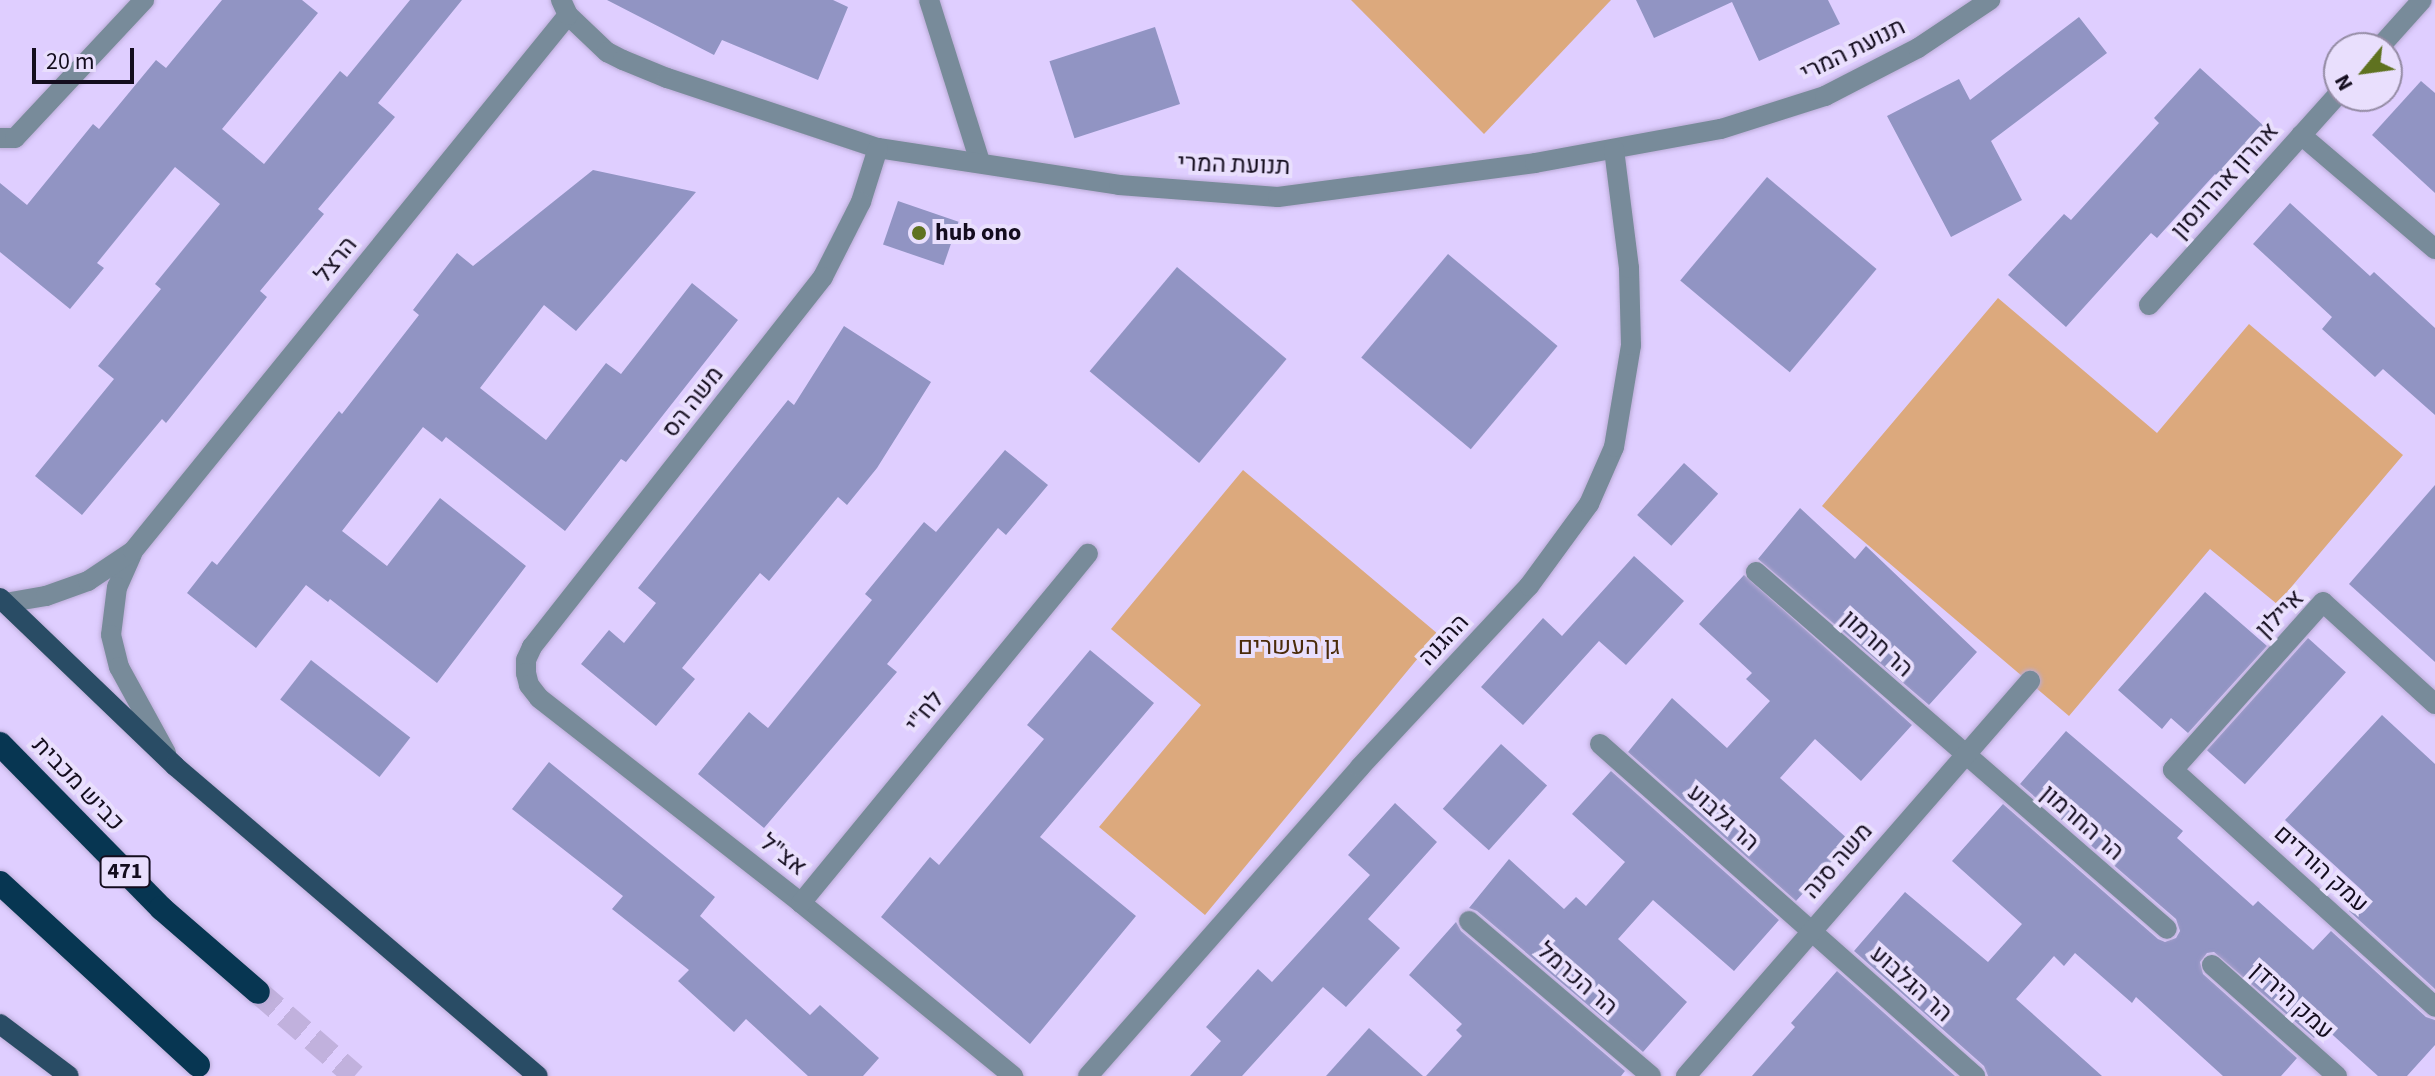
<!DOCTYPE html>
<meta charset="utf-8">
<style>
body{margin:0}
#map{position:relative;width:2435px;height:1076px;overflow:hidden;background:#dfceff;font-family:"Source Sans 3",Heebo,sans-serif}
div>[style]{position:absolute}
.green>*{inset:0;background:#dca97d}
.building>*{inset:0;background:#9194c3;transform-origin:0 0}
.highway-tunnel>*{height:24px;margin-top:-12px;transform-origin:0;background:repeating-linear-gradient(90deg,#c1b1dd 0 24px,transparent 0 36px)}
.roads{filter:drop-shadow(0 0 2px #baabd6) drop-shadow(0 0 2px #baabd6)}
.minor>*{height:20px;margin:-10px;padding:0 10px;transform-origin:10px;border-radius:10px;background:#788b9a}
.major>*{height:20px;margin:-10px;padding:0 10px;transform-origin:10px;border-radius:10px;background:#294c65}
.highway>*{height:24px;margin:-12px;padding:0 12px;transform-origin:12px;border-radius:12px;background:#073652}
.dots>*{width:22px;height:22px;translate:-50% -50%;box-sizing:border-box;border:4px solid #e9dffd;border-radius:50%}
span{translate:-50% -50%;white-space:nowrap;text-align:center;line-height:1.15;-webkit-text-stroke:8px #e9dffd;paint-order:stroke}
.shield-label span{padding:2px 6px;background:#e9dffd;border:2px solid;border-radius:6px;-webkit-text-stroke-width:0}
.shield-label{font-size:22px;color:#140d1e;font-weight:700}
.street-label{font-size:24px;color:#140d1e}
.poi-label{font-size:24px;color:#140d1e;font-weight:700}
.left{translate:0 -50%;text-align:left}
.park-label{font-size:24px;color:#4b2b0a}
.north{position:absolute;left:2323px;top:32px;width:80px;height:80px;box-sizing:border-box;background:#e9dffd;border:2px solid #948ba4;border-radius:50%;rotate:241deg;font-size:22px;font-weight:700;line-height:32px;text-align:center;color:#140d1e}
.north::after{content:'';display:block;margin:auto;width:28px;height:36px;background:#5f7220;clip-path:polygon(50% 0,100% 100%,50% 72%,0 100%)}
.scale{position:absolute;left:32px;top:48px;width:102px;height:36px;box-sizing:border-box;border:4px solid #140d1e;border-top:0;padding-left:10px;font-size:24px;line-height:28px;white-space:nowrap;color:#140d1e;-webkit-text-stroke:6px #e9dffd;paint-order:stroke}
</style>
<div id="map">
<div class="green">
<div style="clip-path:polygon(1351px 0,1611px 0,1484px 134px)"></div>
<div style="clip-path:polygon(1998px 298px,2157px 433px,2249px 324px,2403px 455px,2277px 604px,2210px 549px,2069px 716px,1822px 506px)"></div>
<div style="clip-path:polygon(1243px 470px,1438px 634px,1205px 915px,1099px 827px,1201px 705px,1111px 629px)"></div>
</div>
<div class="building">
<div style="clip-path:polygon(222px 0,302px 0,318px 13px,222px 129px,264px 164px,340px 71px,347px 77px,410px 0,462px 0,378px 103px,395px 117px,318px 209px,324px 214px,260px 291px,267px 297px,166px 423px,162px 419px,82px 515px,35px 476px,114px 379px,98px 366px,161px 289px,155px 284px,220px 204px,175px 167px,97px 263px,104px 268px,70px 309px,0 252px,0 183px,27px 205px,93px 124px,99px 129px,156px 60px,166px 68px)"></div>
<div style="clip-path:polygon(607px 0,833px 0,848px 7px,818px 80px,722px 40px,714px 55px)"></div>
<div style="clip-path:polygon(1636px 0,1828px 0,1840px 24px,1759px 61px,1732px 2px,1654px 38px)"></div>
<div style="clip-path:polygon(2079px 17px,2107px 53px,1991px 141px,2022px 200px,1951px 237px,1887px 116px,1959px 79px,1970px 100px)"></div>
<div style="left:1155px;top:27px;width:81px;height:111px;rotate:72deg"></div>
<div style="clip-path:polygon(2200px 68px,2265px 127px,2219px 178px,2215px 174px,2157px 238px,2151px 233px,2066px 327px,2008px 275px,2064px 214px,2071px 220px,2159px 123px,2154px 118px)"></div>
<div style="clip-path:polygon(2421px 81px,2435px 93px,2435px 193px,2372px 135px)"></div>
<div style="clip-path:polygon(593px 170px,696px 192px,576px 331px,544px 305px,480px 388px,546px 440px,606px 363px,621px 374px,692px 283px,738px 320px,626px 462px,621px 459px,565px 531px,446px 437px,442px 442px,423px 427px,342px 531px,387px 566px,440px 498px,526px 566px,437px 683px,330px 599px,328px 602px,306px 585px,256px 648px,187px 593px,212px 561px,217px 565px,339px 411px,342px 414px,419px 315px,413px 310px,457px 253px,473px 266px)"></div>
<div style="left:1767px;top:177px;width:143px;height:135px;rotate:40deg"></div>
<div style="left:898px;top:201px;width:64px;height:46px;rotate:19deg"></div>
<div style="clip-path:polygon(2290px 203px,2370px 276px,2374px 272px,2435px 328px,2435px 415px,2383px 369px,2375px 377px,2322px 329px,2332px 317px,2253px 244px)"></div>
<div style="left:1448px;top:254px;width:143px;height:135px;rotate:40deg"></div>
<div style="left:1177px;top:267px;width:143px;height:136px;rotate:40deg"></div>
<div style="clip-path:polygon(844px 326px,931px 382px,877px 468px,847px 505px,838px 497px,769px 581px,760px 573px,682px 668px,695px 679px,656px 726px,581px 664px,609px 630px,624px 643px,656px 603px,638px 588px,788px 400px,794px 405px)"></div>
<div style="clip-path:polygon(1005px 450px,1048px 485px,1006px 535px,998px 528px,887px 664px,897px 672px,764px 828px,698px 774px,749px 712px,768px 728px,872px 600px,865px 594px,924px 522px,936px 532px)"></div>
<div style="left:1684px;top:463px;width:46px;height:70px;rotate:42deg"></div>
<div style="clip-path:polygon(2435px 485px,2435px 662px,2349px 584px)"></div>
<div style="clip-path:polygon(1800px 508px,1855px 559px,1866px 546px,1977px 652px,1929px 705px,1758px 559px)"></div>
<div style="clip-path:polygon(1634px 556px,1684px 601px,1626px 665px,1599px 641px,1523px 725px,1481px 687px,1543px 618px,1562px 636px)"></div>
<div style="clip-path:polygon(1744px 575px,1912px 725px,1861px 781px,1815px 739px,1780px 778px,1850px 841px,1796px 901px,1628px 752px,1672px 698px,1727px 748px,1770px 701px,1746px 679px,1752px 673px,1699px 624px)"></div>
<div style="clip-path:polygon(2205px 592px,2267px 646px,2188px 733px,2171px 718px,2162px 729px,2118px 690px)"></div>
<div style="left:2308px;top:638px;width:51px;height:151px;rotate:42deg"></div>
<div style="clip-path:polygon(1090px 650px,1154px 703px,1040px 837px,1136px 916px,1030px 1044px,881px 917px,930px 857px,939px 865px,1044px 739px,1027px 725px)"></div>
<div style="left:311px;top:660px;width:126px;height:50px;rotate:38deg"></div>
<div style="clip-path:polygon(2382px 715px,2435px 764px,2435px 989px,2349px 911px,2365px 893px,2285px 820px)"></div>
<div style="clip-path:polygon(2066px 731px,2183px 831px,2177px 838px,2253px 906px,2258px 901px,2313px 950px,2331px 931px,2426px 1017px,2435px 1020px,2435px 1045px,2407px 1076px,2378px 1076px,2324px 1027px,2314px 1038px,2214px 952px,2207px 953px,2200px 962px,2203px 974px,2297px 1058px,2281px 1076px,2223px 1076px,2136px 997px,2132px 1003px,2075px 953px,2064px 966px,2054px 956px,2016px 999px,2102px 1076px,1988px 1076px,1984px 1066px,1854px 951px,1905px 892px,1988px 962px,2022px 924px,1952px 861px,2003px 804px,2158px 939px,2165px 942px,2176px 938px,2180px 931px,2176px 919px,2020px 784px)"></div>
<div style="left:1501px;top:744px;width:62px;height:87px;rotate:42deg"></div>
<div style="clip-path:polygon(549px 762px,715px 897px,700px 916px,810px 1015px,820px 1005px,879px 1058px,863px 1076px,808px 1076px,746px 1019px,734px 1032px,678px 981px,689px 970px,612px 909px,623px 896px,512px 809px)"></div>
<div style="clip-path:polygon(1611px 771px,1779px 920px,1734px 971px,1653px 900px,1618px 939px,1687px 1002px,1643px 1052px,1477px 911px,1469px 908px,1509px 859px,1564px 909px,1576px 897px,1586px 906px,1625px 862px,1572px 814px)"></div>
<div style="clip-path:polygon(1395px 803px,1437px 842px,1368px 919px,1400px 948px,1346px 1007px,1323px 987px,1242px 1076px,1190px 1076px,1221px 1041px,1206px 1027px,1258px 969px,1272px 982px,1370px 875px,1348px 855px)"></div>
<div style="clip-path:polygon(1456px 922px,1461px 931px,1625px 1071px,1621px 1076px,1426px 1076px,1462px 1036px,1456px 1030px,1462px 1024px,1409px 975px)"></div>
<div style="clip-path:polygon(1837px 971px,1955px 1076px,1752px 1076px,1795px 1027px,1791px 1023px)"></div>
<div style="clip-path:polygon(1369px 1028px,1423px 1076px,1326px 1076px)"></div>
</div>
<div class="highway-tunnel">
<div style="left:258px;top:992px;width:128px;rotate:40.9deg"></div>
</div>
<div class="roads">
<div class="minor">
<div style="left:929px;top:0;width:170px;rotate:72.5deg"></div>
<div style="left:568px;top:15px;width:54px;rotate:43.5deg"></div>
<div style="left:607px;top:52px;width:18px;rotate:27deg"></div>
<div style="left:623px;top:60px;width:48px;rotate:22.2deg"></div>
<div style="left:667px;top:78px;width:222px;rotate:18.4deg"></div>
<div style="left:878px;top:148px;width:244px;rotate:8.7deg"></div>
<div style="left:1119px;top:185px;width:159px;rotate:4.3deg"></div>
<div style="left:1278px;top:197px;width:259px;rotate:-7.5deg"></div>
<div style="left:1535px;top:163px;width:189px;rotate:-10.4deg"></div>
<div style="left:1721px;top:129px;width:109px;rotate:-17.6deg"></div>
<div style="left:1825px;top:96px;width:105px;rotate:-27.3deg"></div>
<div style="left:1918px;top:48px;width:87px;rotate:-33.7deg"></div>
<div style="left:2379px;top:48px;width:64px;rotate:-48.1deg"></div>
<div style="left:2301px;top:135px;width:176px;rotate:40.4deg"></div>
<div style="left:0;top:138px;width:15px"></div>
<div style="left:15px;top:138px;width:189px;rotate:-46.9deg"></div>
<div style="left:878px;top:148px;width:57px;rotate:107.5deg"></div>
<div style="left:861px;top:202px;width:84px;rotate:116.9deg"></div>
<div style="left:823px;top:277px;width:471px;rotate:128.2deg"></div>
<div style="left:532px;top:647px;width:14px;rotate:115deg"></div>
<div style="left:526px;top:660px;width:13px;rotate:90deg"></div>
<div style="left:526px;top:673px;width:12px;rotate:76deg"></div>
<div style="left:529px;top:685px;width:16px;rotate:52deg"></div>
<div style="left:539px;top:698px;width:333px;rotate:38deg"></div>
<div style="left:801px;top:903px;width:274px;rotate:39.2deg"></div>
<div style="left:2149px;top:305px;width:285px;rotate:-48.1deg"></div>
<div style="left:132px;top:554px;width:36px;rotate:114deg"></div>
<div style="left:117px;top:587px;width:48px;rotate:97.1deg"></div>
<div style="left:111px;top:635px;width:33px;rotate:76deg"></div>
<div style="left:119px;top:667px;width:98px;rotate:61.3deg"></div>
<div style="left:1756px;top:572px;width:544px;rotate:40.98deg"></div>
<div style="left:5px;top:603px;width:42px;rotate:-9.7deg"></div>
<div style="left:46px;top:596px;width:45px;rotate:-19.7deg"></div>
<div style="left:88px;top:581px;width:54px;rotate:-33.7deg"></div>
<div style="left:133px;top:551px;width:690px;rotate:-50.94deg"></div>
<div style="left:568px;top:15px;width:17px;rotate:-115deg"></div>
<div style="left:2435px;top:704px;width:151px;rotate:-137.7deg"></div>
<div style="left:2323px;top:602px;width:225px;rotate:131.8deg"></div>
<div style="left:2173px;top:770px;width:353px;rotate:42.1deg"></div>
<div style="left:1600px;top:744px;width:501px;rotate:41.52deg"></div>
<div style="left:801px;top:903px;width:452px;rotate:-50.6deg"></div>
<div style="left:1469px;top:921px;width:239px;rotate:40.4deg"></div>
<div style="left:2212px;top:965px;width:167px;rotate:41.6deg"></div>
<div style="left:1088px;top:1076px;width:412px;rotate:-48.6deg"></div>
<div style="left:1360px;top:767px;width:248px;rotate:-47deg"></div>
<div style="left:1529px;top:586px;width:102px;rotate:-53.8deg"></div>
<div style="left:1589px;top:504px;width:62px;rotate:-66.3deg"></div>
<div style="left:1614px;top:447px;width:103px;rotate:-80.5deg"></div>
<div style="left:1631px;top:345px;width:77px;rotate:-91.5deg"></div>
<div style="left:1629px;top:268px;width:120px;rotate:-97.2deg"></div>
<div style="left:1686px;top:1076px;width:524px;rotate:-48.95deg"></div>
</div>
<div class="major">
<div style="left:0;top:598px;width:243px;rotate:43.8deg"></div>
<div style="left:175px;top:766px;width:477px;rotate:40.5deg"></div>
<div style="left:0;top:1024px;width:86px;rotate:37deg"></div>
</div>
<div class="highway">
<div style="left:0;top:744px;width:230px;rotate:45.5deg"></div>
<div style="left:161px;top:908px;width:128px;rotate:40.9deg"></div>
<div style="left:0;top:883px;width:269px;rotate:42.6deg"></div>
</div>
</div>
<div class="dots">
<div style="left:919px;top:233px;background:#5f7220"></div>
</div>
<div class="shield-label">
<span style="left:125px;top:872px">471</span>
</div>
<div class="street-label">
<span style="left:1853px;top:50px;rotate:-26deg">תנועת המרי</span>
<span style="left:1234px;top:165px;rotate:2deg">תנועת המרי</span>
<span style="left:2225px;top:181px;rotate:-48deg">אהרון אהרונסון</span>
<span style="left:336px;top:260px;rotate:-51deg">הרצל</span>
<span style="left:693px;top:402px;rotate:-52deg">משה הס</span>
<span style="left:2280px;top:614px;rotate:-45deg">איילון</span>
<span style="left:1444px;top:640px;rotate:-47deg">ההגנה</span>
<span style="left:1877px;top:644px;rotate:42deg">הר חרמון</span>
<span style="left:925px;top:712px;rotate:-51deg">לח"י</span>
<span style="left:78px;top:784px;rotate:46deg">כביש מכבית</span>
<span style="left:1723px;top:818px;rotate:42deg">הר גלבוע</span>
<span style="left:2082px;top:823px;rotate:41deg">הר החרמון</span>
<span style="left:783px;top:855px;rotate:38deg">אצ"ל</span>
<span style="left:1838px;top:861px;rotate:-49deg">משה סנה</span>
<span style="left:2321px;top:869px;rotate:42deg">עמק הורדים</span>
<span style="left:1577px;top:979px;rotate:41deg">הר הכרמל</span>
<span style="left:1911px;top:984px;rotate:42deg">הר הגלבוע</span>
<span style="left:2292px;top:1001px;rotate:42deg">עמק הירדן</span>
</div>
<div class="poi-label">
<span class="left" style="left:935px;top:233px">hub ono</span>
</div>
<div class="park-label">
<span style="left:1289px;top:647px">גן העשרים</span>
</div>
<div class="north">N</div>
<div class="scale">20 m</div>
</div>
